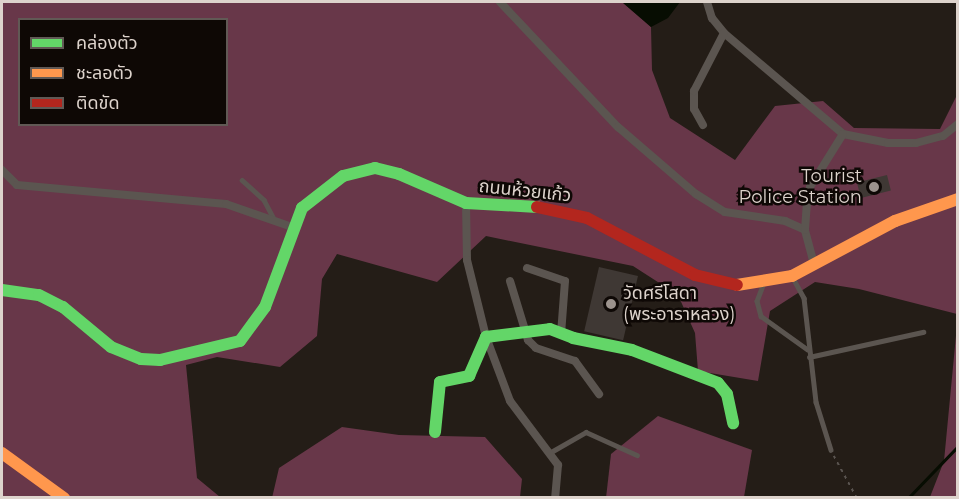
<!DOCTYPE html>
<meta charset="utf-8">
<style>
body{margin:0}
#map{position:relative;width:959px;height:499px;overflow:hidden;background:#241d17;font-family:Montserrat,"Noto Sans Thai",sans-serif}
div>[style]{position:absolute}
.forest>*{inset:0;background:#683749}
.water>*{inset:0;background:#070d02}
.stream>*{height:3px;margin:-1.5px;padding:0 1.5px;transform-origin:1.5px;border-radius:1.5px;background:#070d02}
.building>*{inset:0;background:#3f3834;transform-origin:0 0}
.path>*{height:1.5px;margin-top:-0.75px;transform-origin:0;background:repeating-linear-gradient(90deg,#5a5450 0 3px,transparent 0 7.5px)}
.lane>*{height:4.5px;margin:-2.25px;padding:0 2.25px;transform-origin:2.25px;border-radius:2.25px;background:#5b5550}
.street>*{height:8px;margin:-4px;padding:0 4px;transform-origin:4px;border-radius:4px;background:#5b5550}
.fast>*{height:12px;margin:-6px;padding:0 6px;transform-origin:6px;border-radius:6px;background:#63d668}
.slow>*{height:12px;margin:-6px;padding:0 6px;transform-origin:6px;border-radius:6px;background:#ff974d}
.jam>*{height:12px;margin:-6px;padding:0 6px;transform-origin:6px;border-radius:6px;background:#b3261e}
.dots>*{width:16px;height:16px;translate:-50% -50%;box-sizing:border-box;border:3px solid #0e0805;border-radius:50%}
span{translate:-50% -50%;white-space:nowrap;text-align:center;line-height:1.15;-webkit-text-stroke:5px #0e0805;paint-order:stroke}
.poi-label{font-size:18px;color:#ddd3cc}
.right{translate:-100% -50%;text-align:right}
.left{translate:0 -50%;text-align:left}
.street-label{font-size:18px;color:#ddd3cc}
.frame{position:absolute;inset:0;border:3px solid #ddd3cc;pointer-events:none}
.legend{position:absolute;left:18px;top:18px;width:210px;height:108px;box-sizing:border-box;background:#0e0805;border:2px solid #615955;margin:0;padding:8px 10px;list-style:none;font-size:18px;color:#ddd3cc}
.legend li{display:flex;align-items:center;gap:12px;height:30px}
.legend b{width:30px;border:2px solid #615955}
</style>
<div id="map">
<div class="forest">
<div style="clip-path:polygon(evenodd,2px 2px,622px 2px,651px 27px,652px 70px,670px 118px,735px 160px,775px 106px,823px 101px,854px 128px,940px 129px,957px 95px,957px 314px,859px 289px,815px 282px,770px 311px,758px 381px,698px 371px,695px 333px,678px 295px,633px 266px,486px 236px,437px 282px,337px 254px,322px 279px,317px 336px,280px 367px,217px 357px,186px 365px,197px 478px,220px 497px,2px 497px,2px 2px,20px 20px,226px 20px,226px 124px,20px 124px,20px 20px)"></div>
<div style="clip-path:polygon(957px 325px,957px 497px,930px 497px,944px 461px)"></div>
<div style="clip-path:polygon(658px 416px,752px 450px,744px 497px,606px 498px,611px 454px)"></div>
<div style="clip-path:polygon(342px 427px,399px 435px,485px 437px,522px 479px,520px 497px,272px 498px,279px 468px)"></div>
</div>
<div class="water">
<div style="clip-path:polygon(622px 2px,680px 2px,668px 18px,651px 27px)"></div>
</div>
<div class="stream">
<div style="left:908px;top:498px;width:72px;rotate:-46.1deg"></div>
</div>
<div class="building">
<div style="left:887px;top:175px;width:16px;height:31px;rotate:76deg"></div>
<div style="left:599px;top:267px;width:40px;height:66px;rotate:13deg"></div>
</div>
<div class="path">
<div style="left:834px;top:456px;width:48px;rotate:61.3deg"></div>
</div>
<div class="lane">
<div style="left:242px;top:180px;width:30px;rotate:42deg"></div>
<div style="left:264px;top:200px;width:21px;rotate:62deg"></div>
<div style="left:793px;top:278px;width:23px;rotate:61deg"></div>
<div style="left:804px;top:298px;width:105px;rotate:83.4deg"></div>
<div style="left:816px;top:402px;width:50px;rotate:72.6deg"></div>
<div style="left:764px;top:283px;width:19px;rotate:111deg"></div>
<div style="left:757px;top:301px;width:16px;rotate:75deg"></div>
<div style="left:761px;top:316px;width:57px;rotate:35.7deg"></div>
<div style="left:809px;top:357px;width:117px;rotate:-12.4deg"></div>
<div style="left:551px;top:452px;width:40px;rotate:-29.7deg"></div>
<div style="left:586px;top:432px;width:56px;rotate:24.3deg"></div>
</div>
<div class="street">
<div style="left:500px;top:2px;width:172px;rotate:46.7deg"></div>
<div style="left:618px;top:127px;width:103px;rotate:40.7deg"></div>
<div style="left:696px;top:194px;width:34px;rotate:32deg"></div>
<div style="left:725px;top:212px;width:61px;rotate:8.5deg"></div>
<div style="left:785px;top:221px;width:22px;rotate:24deg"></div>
<div style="left:707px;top:2px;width:17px;rotate:73deg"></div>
<div style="left:712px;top:18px;width:19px;rotate:51deg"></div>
<div style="left:724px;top:33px;width:156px;rotate:40.3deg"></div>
<div style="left:843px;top:134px;width:46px;rotate:11.3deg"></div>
<div style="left:888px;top:143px;width:28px"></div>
<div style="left:916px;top:143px;width:28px;rotate:-15deg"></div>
<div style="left:943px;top:136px;width:19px;rotate:-39deg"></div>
<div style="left:703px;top:125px;width:18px;rotate:-119deg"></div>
<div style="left:694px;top:109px;width:18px;rotate:-90deg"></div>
<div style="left:694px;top:91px;width:65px;rotate:-62.7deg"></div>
<div style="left:2px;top:170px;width:21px;rotate:45deg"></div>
<div style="left:17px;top:185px;width:210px;rotate:5.2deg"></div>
<div style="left:226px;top:204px;width:70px;rotate:19.2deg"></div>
<div style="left:466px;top:203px;width:57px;rotate:89deg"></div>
<div style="left:467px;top:260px;width:79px;rotate:76.1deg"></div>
<div style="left:486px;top:337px;width:68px;rotate:69.4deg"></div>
<div style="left:510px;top:401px;width:80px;rotate:53.1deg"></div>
<div style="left:558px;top:465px;width:33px;rotate:95deg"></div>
<div style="left:814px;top:264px;width:35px;rotate:-105deg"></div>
<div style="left:805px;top:230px;width:26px;rotate:-86deg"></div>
<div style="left:807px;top:204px;width:17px;rotate:-80deg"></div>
<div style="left:810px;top:187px;width:62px;rotate:-58.1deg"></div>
<div style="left:527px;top:268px;width:40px;rotate:18.9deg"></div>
<div style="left:565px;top:281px;width:53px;rotate:94.3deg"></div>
<div style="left:510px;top:281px;width:62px;rotate:73deg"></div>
<div style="left:528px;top:340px;width:11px;rotate:45deg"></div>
<div style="left:536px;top:348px;width:41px;rotate:18.4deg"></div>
<div style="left:575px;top:361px;width:41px;rotate:54deg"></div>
</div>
<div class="fast">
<div style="left:2px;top:290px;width:37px;rotate:8deg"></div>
<div style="left:39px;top:295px;width:27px;rotate:27deg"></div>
<div style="left:63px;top:307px;width:62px;rotate:39.8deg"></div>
<div style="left:111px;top:347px;width:32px;rotate:22deg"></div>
<div style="left:141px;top:359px;width:19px;rotate:3deg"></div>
<div style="left:160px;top:360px;width:82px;rotate:-13.4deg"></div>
<div style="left:240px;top:341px;width:42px;rotate:-53.7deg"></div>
<div style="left:265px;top:307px;width:106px;rotate:-69.5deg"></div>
<div style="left:302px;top:208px;width:52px;rotate:-38deg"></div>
<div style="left:343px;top:176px;width:33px;rotate:-14deg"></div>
<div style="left:375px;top:168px;width:25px;rotate:14deg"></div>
<div style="left:399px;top:174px;width:73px;rotate:23.4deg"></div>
<div style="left:466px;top:203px;width:71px;rotate:3.2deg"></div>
<div style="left:435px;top:432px;width:50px;rotate:-84.3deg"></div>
<div style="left:440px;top:382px;width:30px;rotate:-12deg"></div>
<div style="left:469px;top:376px;width:43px;rotate:-66.4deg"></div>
<div style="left:486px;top:337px;width:64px;rotate:-7.1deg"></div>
<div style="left:550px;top:329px;width:25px;rotate:21deg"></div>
<div style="left:573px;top:338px;width:60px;rotate:11.5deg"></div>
<div style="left:632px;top:350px;width:92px;rotate:21deg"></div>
<div style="left:718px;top:383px;width:14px;rotate:51deg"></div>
<div style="left:727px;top:394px;width:30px;rotate:78deg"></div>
</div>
<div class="slow">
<div style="left:737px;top:285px;width:56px;rotate:-9.3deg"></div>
<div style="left:792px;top:276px;width:117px;rotate:-28.1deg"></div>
<div style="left:895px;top:221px;width:67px;rotate:-19.2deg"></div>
<div style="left:2px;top:453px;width:77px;rotate:36deg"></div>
</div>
<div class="jam">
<div style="left:537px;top:207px;width:51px;rotate:12.4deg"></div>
<div style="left:587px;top:218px;width:122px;rotate:27.8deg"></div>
<div style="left:695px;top:275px;width:43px;rotate:13.4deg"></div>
</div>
<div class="dots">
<div style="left:874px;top:187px;background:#9c938d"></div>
<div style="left:611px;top:304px;background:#9c938d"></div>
</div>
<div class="poi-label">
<span class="right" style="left:862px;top:187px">Tourist<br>Police Station</span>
<span class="left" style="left:623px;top:304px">วัดศรีโสดา<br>(พระอาราหลวง)</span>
</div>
<div class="street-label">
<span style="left:525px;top:191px;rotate:6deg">ถนนห้วยแก้ว</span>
</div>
<div class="frame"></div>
<ul class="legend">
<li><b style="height:8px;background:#63d668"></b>คล่องตัว</li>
<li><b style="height:8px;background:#ff974d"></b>ชะลอตัว</li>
<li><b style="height:8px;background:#b3261e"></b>ติดขัด</li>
</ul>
</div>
